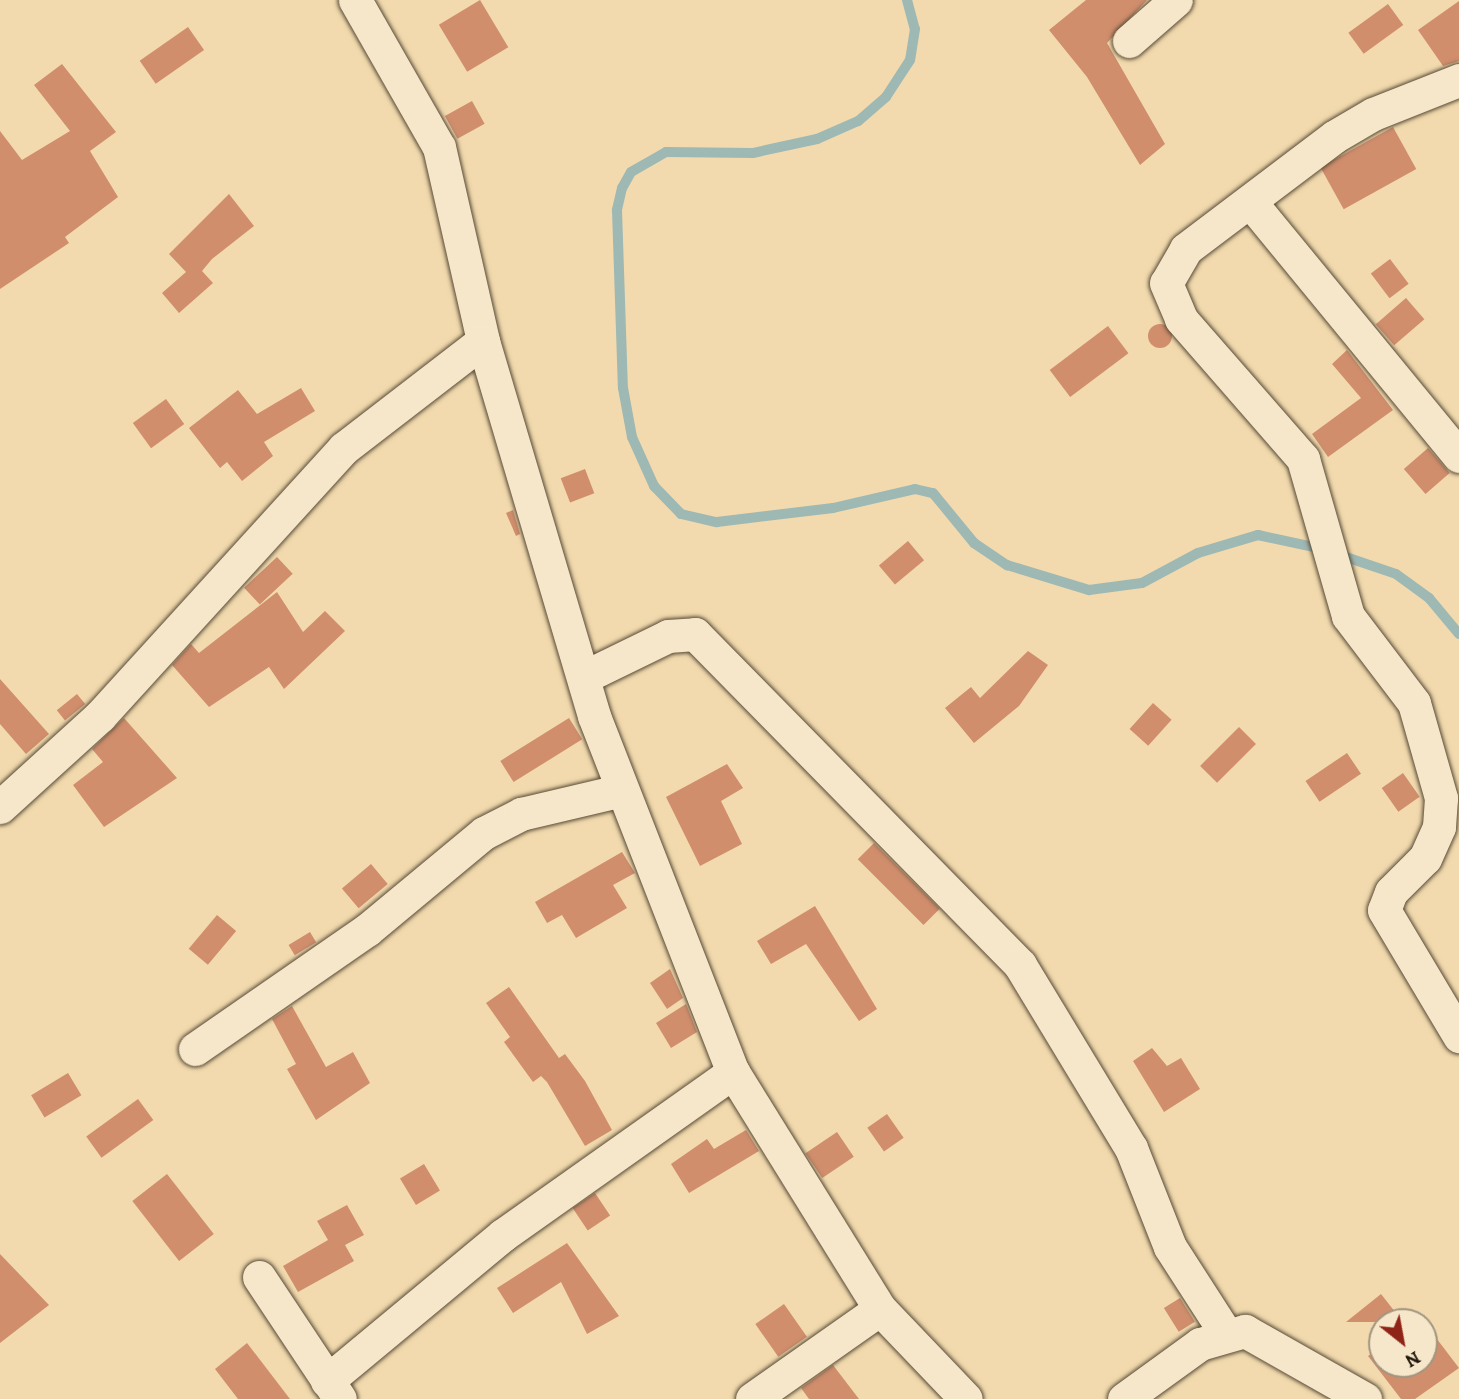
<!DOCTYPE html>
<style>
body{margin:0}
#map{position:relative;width:1459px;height:1399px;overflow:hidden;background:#f2daae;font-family:Alegreya,serif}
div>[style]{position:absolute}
.stream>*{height:10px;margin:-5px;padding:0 5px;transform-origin:5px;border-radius:5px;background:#9eb8b4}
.building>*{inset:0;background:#d08e6d;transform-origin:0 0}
.round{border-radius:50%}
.roads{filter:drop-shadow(0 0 2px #574a36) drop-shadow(0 0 2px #574a36)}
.street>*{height:33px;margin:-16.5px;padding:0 16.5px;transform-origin:16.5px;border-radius:16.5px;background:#f7e7ca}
span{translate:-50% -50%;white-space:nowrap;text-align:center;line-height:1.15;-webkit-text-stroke:7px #f7e7ca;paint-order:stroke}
.north{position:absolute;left:1368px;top:1308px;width:70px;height:70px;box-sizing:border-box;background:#f7e7ca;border:2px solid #a2957f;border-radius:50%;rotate:149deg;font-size:19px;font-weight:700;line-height:28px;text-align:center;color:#231a0e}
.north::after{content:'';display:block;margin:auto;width:24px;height:32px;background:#8f2418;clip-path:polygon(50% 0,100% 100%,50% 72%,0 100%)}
</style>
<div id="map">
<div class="stream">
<div style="left:907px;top:0;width:30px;rotate:75deg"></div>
<div style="left:915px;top:29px;width:31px;rotate:99deg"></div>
<div style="left:910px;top:60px;width:44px;rotate:123deg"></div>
<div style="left:886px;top:97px;width:37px;rotate:139deg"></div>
<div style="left:858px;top:121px;width:45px;rotate:156.3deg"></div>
<div style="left:817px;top:139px;width:66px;rotate:167.7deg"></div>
<div style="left:753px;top:153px;width:87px;rotate:-179.3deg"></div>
<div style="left:666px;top:152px;width:40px;rotate:150.3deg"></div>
<div style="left:631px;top:172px;width:18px;rotate:119deg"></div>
<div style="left:622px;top:188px;width:23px;rotate:103deg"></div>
<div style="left:617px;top:210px;width:178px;rotate:88.1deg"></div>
<div style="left:623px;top:388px;width:50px;rotate:79.6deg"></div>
<div style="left:632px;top:437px;width:54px;rotate:65.8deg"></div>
<div style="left:654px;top:486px;width:39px;rotate:46deg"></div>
<div style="left:681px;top:514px;width:37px;rotate:13deg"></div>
<div style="left:717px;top:522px;width:117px;rotate:-6.9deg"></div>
<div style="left:833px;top:508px;width:84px;rotate:-13deg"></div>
<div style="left:915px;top:489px;width:18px;rotate:13deg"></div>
<div style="left:933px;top:493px;width:65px;rotate:50.6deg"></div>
<div style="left:974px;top:543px;width:40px;rotate:34deg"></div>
<div style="left:1007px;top:565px;width:86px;rotate:17deg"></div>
<div style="left:1089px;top:590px;width:53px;rotate:-7.5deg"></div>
<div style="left:1142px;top:583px;width:64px;rotate:-28.2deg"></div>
<div style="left:1198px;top:553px;width:63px;rotate:-16.7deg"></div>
<div style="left:1258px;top:535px;width:66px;rotate:12.2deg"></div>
<div style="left:1337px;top:554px;width:62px;rotate:18.7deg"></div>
<div style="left:1396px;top:574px;width:41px;rotate:36deg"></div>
<div style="left:1429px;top:598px;width:47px;rotate:50.2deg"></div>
</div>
<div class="building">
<div style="left:480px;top:0;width:55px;height:48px;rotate:59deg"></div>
<div style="clip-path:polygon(1086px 0,1147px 0,1107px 43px,1165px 144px,1140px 165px,1087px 77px,1049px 30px)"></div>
<div style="clip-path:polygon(1459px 1px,1459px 61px,1443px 66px,1418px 30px)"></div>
<div style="left:1388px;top:4px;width:26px;height:49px;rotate:54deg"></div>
<div style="left:188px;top:27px;width:28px;height:59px;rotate:55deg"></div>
<div style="clip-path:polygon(62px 64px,116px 132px,90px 151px,118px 197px,65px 237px,69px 243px,0 289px,0 131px,22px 160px,70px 131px,34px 85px)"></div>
<div style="left:472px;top:101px;width:26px;height:31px;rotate:61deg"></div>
<div style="left:1393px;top:127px;width:48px;height:83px;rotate:61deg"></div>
<div style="clip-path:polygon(229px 194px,254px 226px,212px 259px,202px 271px,213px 283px,179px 313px,162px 293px,186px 272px,169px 254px)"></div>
<div style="left:1390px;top:259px;width:31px;height:24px;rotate:53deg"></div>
<div style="left:1406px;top:298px;width:28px;height:40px;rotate:49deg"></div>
<div class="round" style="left:1148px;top:324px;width:24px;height:24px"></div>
<div style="left:1108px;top:326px;width:34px;height:73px;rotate:53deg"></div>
<div style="clip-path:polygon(1347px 350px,1393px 410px,1328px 457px,1312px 434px,1361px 398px,1332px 364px)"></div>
<div style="clip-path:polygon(301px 388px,315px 411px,264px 442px,273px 456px,242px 481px,227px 462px,220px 468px,189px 428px,238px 390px,257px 414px)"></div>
<div style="left:166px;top:399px;width:31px;height:41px;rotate:54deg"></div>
<div style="left:1428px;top:448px;width:33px;height:32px;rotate:49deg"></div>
<div style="left:585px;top:469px;width:26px;height:26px;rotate:69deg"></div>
<div style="clip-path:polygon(513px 510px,520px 534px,516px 536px,506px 513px)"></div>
<div style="left:908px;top:541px;width:25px;height:38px;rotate:50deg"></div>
<div style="left:277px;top:557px;width:23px;height:45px;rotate:47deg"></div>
<div style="clip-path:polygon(277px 592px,303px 632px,325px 611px,345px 631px,284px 689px,269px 667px,209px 707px,172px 665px,191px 644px,199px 653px)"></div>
<div style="clip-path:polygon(1028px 651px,1048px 665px,1019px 706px,974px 743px,945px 708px,971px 687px,980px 698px)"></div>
<div style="clip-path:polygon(0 679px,49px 734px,26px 754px,0 724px)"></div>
<div style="left:77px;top:694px;width:13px;height:26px;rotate:51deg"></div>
<div style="left:1153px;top:703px;width:25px;height:35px;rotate:42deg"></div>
<div style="clip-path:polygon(124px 718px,177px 778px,104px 827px,73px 785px,103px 762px,92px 749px)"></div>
<div style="left:569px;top:718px;width:25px;height:81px;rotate:58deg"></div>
<div style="left:1239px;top:727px;width:24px;height:55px;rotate:45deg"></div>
<div style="left:1347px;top:753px;width:25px;height:50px;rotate:56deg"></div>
<div style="clip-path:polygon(727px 764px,743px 788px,721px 801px,742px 844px,700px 866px,666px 797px)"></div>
<div style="left:1403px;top:773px;width:29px;height:26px;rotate:55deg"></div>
<div style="left:874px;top:843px;width:93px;height:23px;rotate:45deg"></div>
<div style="clip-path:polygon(622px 852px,635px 873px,613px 885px,627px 908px,576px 938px,562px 915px,547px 923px,535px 902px)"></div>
<div style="left:371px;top:864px;width:26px;height:38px;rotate:50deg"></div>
<div style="clip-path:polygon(815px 906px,877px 1009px,859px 1021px,806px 944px,771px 964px,757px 941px)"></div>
<div style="left:217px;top:915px;width:25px;height:44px;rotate:40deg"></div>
<div style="left:310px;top:932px;width:12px;height:25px;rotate:59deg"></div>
<div style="clip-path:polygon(670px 969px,683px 998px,667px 1009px,650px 983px)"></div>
<div style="clip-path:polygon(509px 987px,559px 1058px,565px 1054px,585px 1081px,612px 1130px,585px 1146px,547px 1082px,541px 1076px,533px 1082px,504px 1042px,510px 1037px,486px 1003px)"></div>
<div style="clip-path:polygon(686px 1004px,697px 1032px,671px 1048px,656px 1023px)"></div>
<div style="clip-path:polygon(292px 1006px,326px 1067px,353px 1052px,370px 1083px,316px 1120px,287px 1069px,296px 1064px,272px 1019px)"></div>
<div style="clip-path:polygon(1152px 1048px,1167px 1066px,1181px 1058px,1200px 1089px,1164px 1112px,1133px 1061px)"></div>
<div style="left:68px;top:1073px;width:26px;height:43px;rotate:59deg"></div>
<div style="left:138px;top:1099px;width:26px;height:64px;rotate:54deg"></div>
<div style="left:887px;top:1114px;width:29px;height:24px;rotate:55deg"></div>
<div style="clip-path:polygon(746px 1130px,759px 1151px,689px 1193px,671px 1164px,707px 1139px,714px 1149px)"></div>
<div style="left:837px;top:1132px;width:30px;height:38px;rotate:56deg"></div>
<div style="left:424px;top:1164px;width:31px;height:28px;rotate:59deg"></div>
<div style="left:167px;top:1174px;width:76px;height:44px;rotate:52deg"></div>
<div style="left:595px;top:1193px;width:27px;height:27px;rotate:56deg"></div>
<div style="clip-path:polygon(347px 1205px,364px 1235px,345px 1245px,354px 1261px,298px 1292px,283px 1266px,328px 1240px,317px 1221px)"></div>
<div style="clip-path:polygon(567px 1243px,619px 1316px,587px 1334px,561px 1282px,513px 1313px,497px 1288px)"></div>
<div style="clip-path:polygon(0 1254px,49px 1305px,0 1343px)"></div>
<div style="clip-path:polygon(1381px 1294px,1403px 1322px,1346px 1322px)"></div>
<div style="left:1180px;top:1298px;width:28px;height:19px;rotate:58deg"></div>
<div style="left:784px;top:1304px;width:40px;height:35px;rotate:55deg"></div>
<div style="clip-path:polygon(1424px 1322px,1459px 1368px,1415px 1399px,1401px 1399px,1368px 1356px,1382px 1346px,1382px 1364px,1424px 1364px)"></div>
<div style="clip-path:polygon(247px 1343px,290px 1399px,238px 1399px,215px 1369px)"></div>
<div style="clip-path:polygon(833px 1365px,859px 1399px,809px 1399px,801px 1388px)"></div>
</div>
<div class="roads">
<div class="street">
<div style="left:355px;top:0;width:169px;rotate:60.3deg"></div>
<div style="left:439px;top:147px;width:199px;rotate:77.2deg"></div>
<div style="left:483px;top:341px;width:391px;rotate:73.5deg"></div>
<div style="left:594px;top:716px;width:382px;rotate:68.7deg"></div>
<div style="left:733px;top:1072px;width:279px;rotate:58.2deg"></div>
<div style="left:880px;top:1309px;width:124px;rotate:46.3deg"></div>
<div style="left:1129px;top:41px;width:62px;rotate:-41.1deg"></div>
<div style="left:1459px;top:80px;width:92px;rotate:158.4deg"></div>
<div style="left:1373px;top:114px;width:45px;rotate:149.5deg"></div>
<div style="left:1334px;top:137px;width:186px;rotate:142.9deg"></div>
<div style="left:1186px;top:249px;width:39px;rotate:120deg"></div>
<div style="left:1166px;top:283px;width:39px;rotate:67deg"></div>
<div style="left:1181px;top:319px;width:186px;rotate:48.9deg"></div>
<div style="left:1303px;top:459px;width:163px;rotate:74deg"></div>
<div style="left:1348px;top:616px;width:109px;rotate:52.8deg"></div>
<div style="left:1414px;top:703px;width:99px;rotate:74.1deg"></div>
<div style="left:1441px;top:798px;width:29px;rotate:94deg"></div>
<div style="left:1439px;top:827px;width:34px;rotate:114deg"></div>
<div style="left:1425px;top:858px;width:48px;rotate:135deg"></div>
<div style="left:1391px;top:892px;width:19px;rotate:111deg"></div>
<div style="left:1384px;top:910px;width:147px;rotate:59.2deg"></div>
<div style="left:1252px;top:204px;width:326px;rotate:50.6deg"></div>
<div style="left:584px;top:677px;width:93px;rotate:-26deg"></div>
<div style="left:668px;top:636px;width:27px;rotate:-4deg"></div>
<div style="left:695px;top:634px;width:464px;rotate:45.5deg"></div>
<div style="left:1020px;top:965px;width:214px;rotate:58.8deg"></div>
<div style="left:1131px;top:1148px;width:106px;rotate:68.5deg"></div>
<div style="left:1170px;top:1247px;width:103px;rotate:57.2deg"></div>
<div style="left:0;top:807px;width:135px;rotate:-42.3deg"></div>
<div style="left:100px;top:716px;width:362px;rotate:-47.7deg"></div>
<div style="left:344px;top:448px;width:175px;rotate:-37.6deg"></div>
<div style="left:195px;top:1049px;width:209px;rotate:-34.7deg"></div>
<div style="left:367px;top:930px;width:152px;rotate:-39.7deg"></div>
<div style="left:484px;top:833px;width:42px;rotate:-27.2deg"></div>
<div style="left:521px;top:814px;width:100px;rotate:-13.3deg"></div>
<div style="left:259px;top:1277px;width:146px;rotate:56.4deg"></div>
<div style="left:327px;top:1381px;width:229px;rotate:-39.7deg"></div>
<div style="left:503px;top:1235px;width:282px;rotate:-35.3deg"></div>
<div style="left:752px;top:1399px;width:156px;rotate:-35.1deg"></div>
<div style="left:1124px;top:1399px;width:94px;rotate:-35.9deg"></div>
<div style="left:1200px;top:1344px;width:47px;rotate:-16.1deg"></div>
<div style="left:1245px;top:1331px;width:138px;rotate:29.5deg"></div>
</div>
</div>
<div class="north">N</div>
</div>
